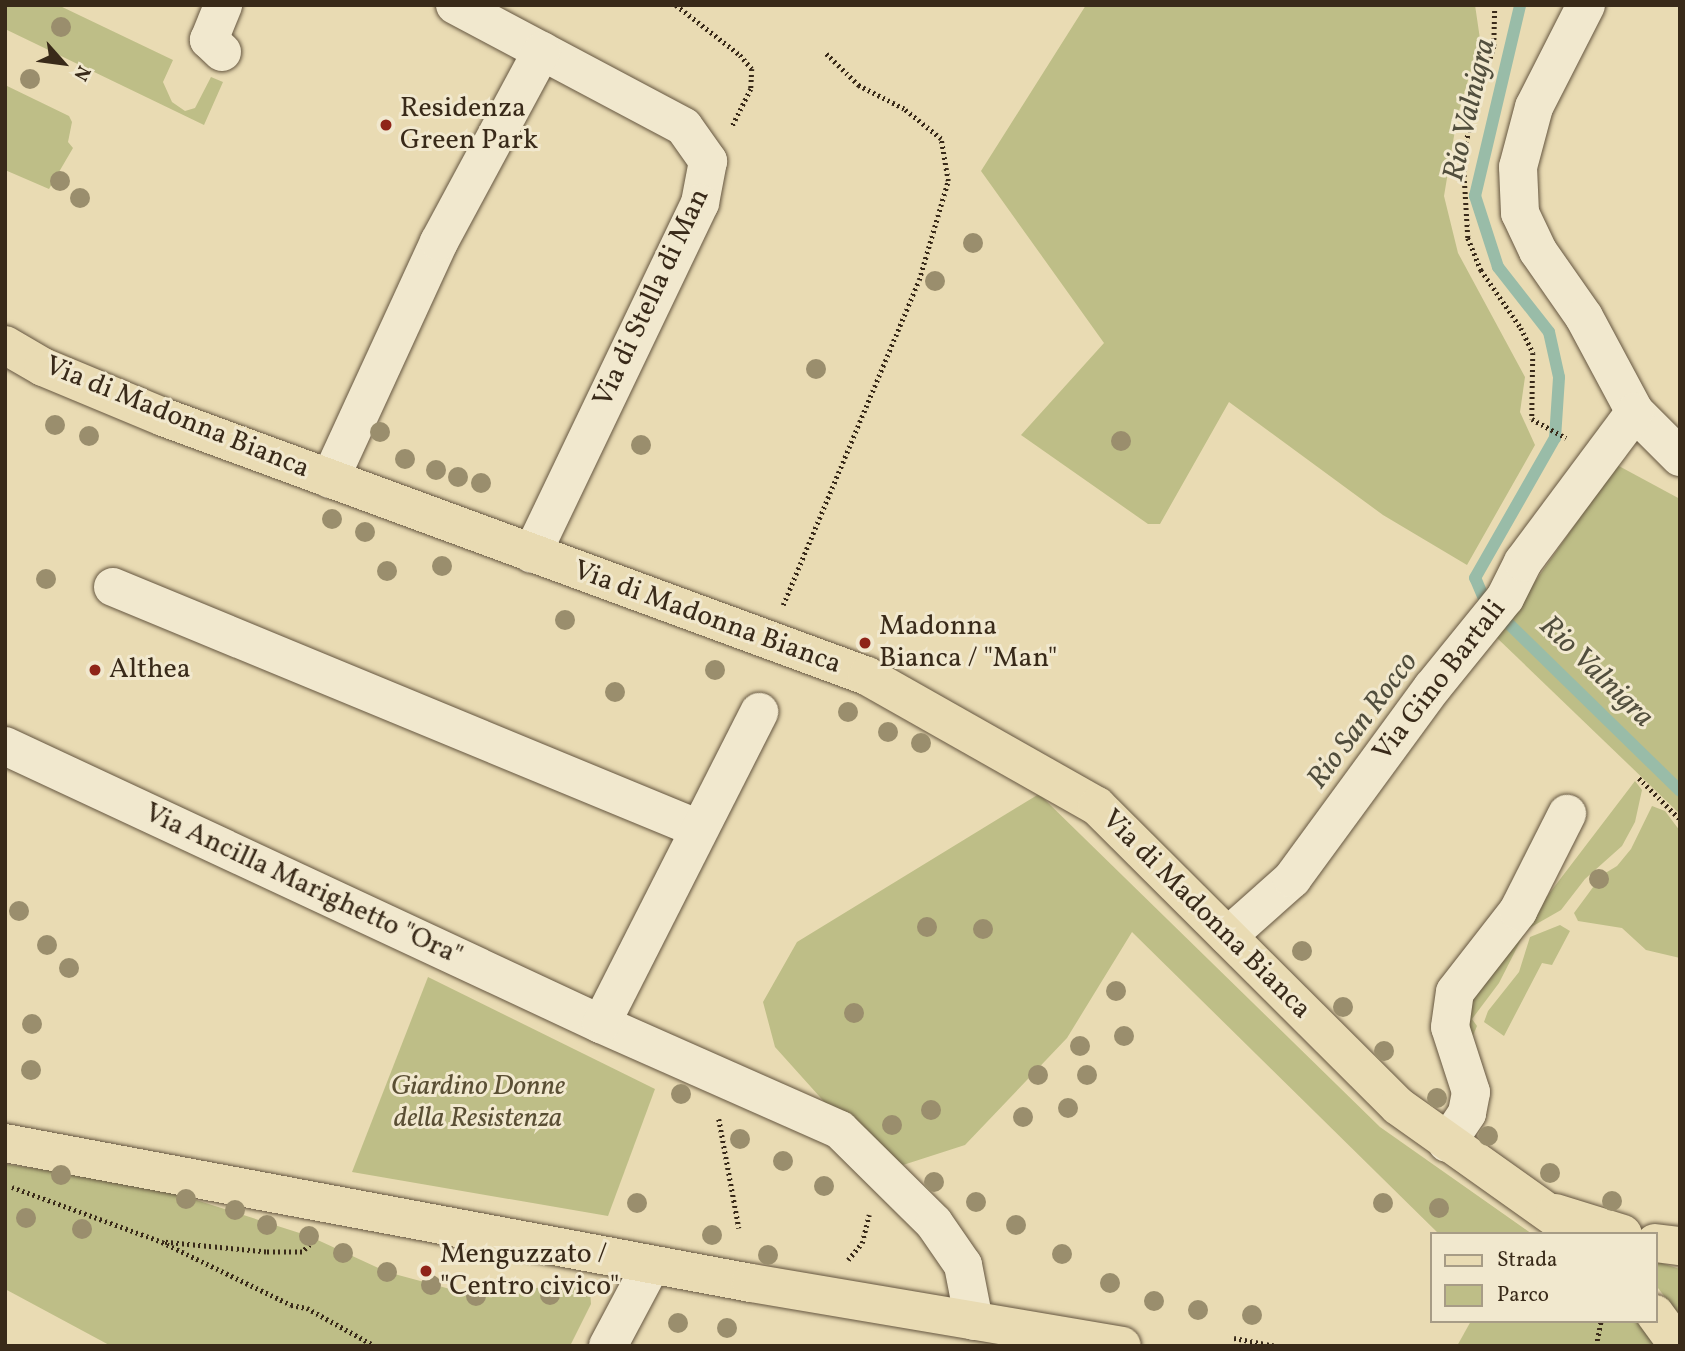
<!DOCTYPE html>
<style>
body{margin:0}
#map{position:relative;width:1685px;height:1351px;overflow:hidden;background:#e9dbb3;font-family:Vollkorn,serif}
div>[style]{position:absolute}
.green>*{inset:0;background:#bebe87}
.stream>*{height:12px;margin:-6px;padding:0 6px;transform-origin:6px;border-radius:6px;background:#99bca8}
.path>*{height:4.5px;margin-top:-2.25px;transform-origin:0;background:repeating-linear-gradient(90deg,#392a19 0 2px,transparent 0 5.5px)}
.roads{filter:drop-shadow(0 0 2px #655640) drop-shadow(0 0 2px #655640)}
.minor>*{height:38px;margin:-19px;padding:0 19px;transform-origin:19px;border-radius:19px;background:#f1e8ce}
.major>*{height:38px;margin:-19px;padding:0 19px;transform-origin:19px;border-radius:19px;background:#e9dbb3}
.trees>*{width:20px;height:20px;margin:-10px;border-radius:50%;background:#9a8e6d}
.dots>*{width:19px;height:19px;translate:-50% -50%;box-sizing:border-box;border:4px solid #f1e8ce;border-radius:50%}
span{translate:-50% -50%;white-space:nowrap;text-align:center;line-height:1.15;-webkit-text-stroke:6px #f1e8ce;paint-order:stroke}
.poi-label{font-size:28px;color:#392a19}
.left{translate:0 -50%;text-align:left}
.street-label{font-size:28px;color:#392a19}
.park-label{font-size:28px;color:#5a4f34;font-style:italic}
.water-label{font-size:30px;color:#514e3d;font-style:italic}
.frame{position:absolute;inset:0;border:7px solid #392a19;pointer-events:none}
.legend{position:absolute;left:1430px;top:1232px;width:228px;height:91px;box-sizing:border-box;background:#f1e8ce;border:2px solid #a79c86;margin:0;padding:9px 12px;list-style:none;font-size:21px;color:#392a19}
.legend li{display:flex;align-items:center;gap:14px;height:35px}
.legend b{width:35px;border:2px solid #a79c86}
.north{position:absolute;left:28px;top:28px;width:70px;height:70px;-webkit-text-stroke:5px #f1e8ce;paint-order:stroke;rotate:118deg;font-size:19px;font-weight:700;line-height:28px;text-align:center;color:#392a19}
.north::after{content:'';display:block;margin:auto;width:24px;height:32px;background:#392a19;clip-path:polygon(50% 0,100% 100%,50% 72%,0 100%)}
</style>
<div id="map">
<div class="green">
<div style="clip-path:polygon(5px 5px,58px 5px,173px 60px,163px 82px,172px 102px,185px 111px,195px 108px,211px 77px,223px 82px,204px 125px,5px 29px)"></div>
<div style="clip-path:polygon(1086px 5px,1475px 5px,1480px 39px,1457px 118px,1444px 196px,1458px 253px,1525px 377px,1520px 412px,1535px 445px,1467px 565px,1383px 515px,1229px 402px,1160px 524px,1148px 524px,1021px 435px,1104px 343px,981px 171px)"></div>
<div style="clip-path:polygon(5px 85px,69px 116px,72px 122px,68px 142px,73px 148px,49px 189px,5px 170px)"></div>
<div style="clip-path:polygon(1617px 465px,1680px 499px,1680px 814px,1496px 637px)"></div>
<div style="clip-path:polygon(1635px 781px,1642px 790px,1635px 822px,1622px 846px,1585px 879px,1561px 910px,1526px 930px,1499px 983px,1472px 1019px,1477px 1026px,1472px 1038px,1461px 1009px)"></div>
<div style="clip-path:polygon(1039px 794px,1380px 1127px,1532px 1234px,1439px 1234px,1132px 932px,1067px 1038px,965px 1145px,903px 1165px,855px 1136px,775px 1047px,763px 1002px,797px 942px)"></div>
<div style="clip-path:polygon(1652px 806px,1665px 811px,1680px 831px,1680px 958px,1646px 950px,1622px 928px,1578px 921px,1574px 913px,1602px 875px,1617px 866px,1631px 849px)"></div>
<div style="clip-path:polygon(1560px 925px,1570px 931px,1552px 965px,1542px 963px,1504px 1036px,1484px 1022px,1488px 1011px,1519px 972px,1530px 937px)"></div>
<div style="clip-path:polygon(428px 977px,655px 1089px,608px 1216px,352px 1172px)"></div>
<div style="clip-path:polygon(5px 1164px,152px 1186px,309px 1236px,387px 1272px,476px 1296px,527px 1291px,556px 1282px,590px 1291px,591px 1304px,570px 1346px,111px 1346px,5px 1289px)"></div>
<div style="clip-path:polygon(1655px 1261px,1680px 1269px,1680px 1317px,1655px 1284px)"></div>
<div style="clip-path:polygon(1471px 1321px,1642px 1321px,1659px 1346px,1457px 1346px)"></div>
</div>
<div class="stream">
<div style="left:1481px;top:607px;width:7px;rotate:-56deg"></div>
<div style="left:1485px;top:601px;width:25px;rotate:-113deg"></div>
<div style="left:1475px;top:578px;width:161px;rotate:-60.3deg"></div>
<div style="left:1555px;top:438px;width:61px;rotate:-86.2deg"></div>
<div style="left:1559px;top:377px;width:46px;rotate:-102.5deg"></div>
<div style="left:1549px;top:332px;width:83px;rotate:-128.1deg"></div>
<div style="left:1498px;top:267px;width:75px;rotate:-107.9deg"></div>
<div style="left:1475px;top:196px;width:196px;rotate:-76.7deg"></div>
<div style="left:1506px;top:621px;width:243px;rotate:44.3deg"></div>
</div>
<div class="path">
<div style="left:676px;top:5px;width:81px;rotate:38deg"></div>
<div style="left:740px;top:55px;width:18px;rotate:49deg"></div>
<div style="left:752px;top:69px;width:20px;rotate:93deg"></div>
<div style="left:751px;top:89px;width:42px;rotate:116.6deg"></div>
<div style="left:1495px;top:5px;width:41px;rotate:91.4deg"></div>
<div style="left:1494px;top:46px;width:111px;rotate:106.2deg"></div>
<div style="left:1463px;top:153px;width:85px;rotate:86.6deg"></div>
<div style="left:1468px;top:238px;width:35px;rotate:68deg"></div>
<div style="left:1481px;top:270px;width:70px;rotate:55.4deg"></div>
<div style="left:1521px;top:328px;width:28px;rotate:64deg"></div>
<div style="left:1533px;top:353px;width:66px;rotate:90.9deg"></div>
<div style="left:1532px;top:419px;width:39px;rotate:29deg"></div>
<div style="left:783px;top:605px;width:352px;rotate:-67.3deg"></div>
<div style="left:919px;top:280px;width:103px;rotate:-73.7deg"></div>
<div style="left:948px;top:181px;width:43px;rotate:-99.5deg"></div>
<div style="left:941px;top:139px;width:48px;rotate:-141deg"></div>
<div style="left:904px;top:109px;width:51px;rotate:-152.9deg"></div>
<div style="left:859px;top:86px;width:49px;rotate:-135.8deg"></div>
<div style="left:1639px;top:778px;width:58px;rotate:45deg"></div>
<div style="left:719px;top:1119px;width:111px;rotate:79.6deg"></div>
<div style="left:12px;top:1187px;width:160px;rotate:20.1deg"></div>
<div style="left:314px;top:1241px;width:16px;rotate:137deg"></div>
<div style="left:302px;top:1252px;width:36px;rotate:180deg"></div>
<div style="left:266px;top:1252px;width:104px;rotate:-174.5deg"></div>
<div style="left:162px;top:1242px;width:144px;rotate:26deg"></div>
<div style="left:291px;top:1305px;width:16px;rotate:11deg"></div>
<div style="left:307px;top:1308px;width:78px;rotate:29.2deg"></div>
<div style="left:848px;top:1260px;width:22px;rotate:-51deg"></div>
<div style="left:862px;top:1243px;width:29px;rotate:-76deg"></div>
<div style="left:1234px;top:1338px;width:43px;rotate:10.8deg"></div>
<div style="left:1596px;top:1346px;width:25px;rotate:-79deg"></div>
</div>
<div class="roads">
<div class="minor">
<div style="left:455px;top:5px;width:259px;rotate:28deg"></div>
<div style="left:684px;top:127px;width:42px;rotate:54.8deg"></div>
<div style="left:708px;top:161px;width:43px;rotate:100.8deg"></div>
<div style="left:700px;top:203px;width:389px;rotate:115.6deg"></div>
<div style="left:1586px;top:5px;width:114px;rotate:117deg"></div>
<div style="left:1534px;top:107px;width:62px;rotate:104.9deg"></div>
<div style="left:1518px;top:167px;width:46px;rotate:87.5deg"></div>
<div style="left:1520px;top:213px;width:42px;rotate:64.7deg"></div>
<div style="left:1538px;top:251px;width:80px;rotate:55.1deg"></div>
<div style="left:1584px;top:317px;width:108px;rotate:61.8deg"></div>
<div style="left:1635px;top:412px;width:64px;rotate:45deg"></div>
<div style="left:222px;top:52px;width:18px;rotate:-137deg"></div>
<div style="left:209px;top:40px;width:38px;rotate:-68deg"></div>
<div style="left:330px;top:479px;width:261px;rotate:-65.3deg"></div>
<div style="left:439px;top:242px;width:217px;rotate:-61.7deg"></div>
<div style="left:113px;top:587px;width:634px;rotate:22.44deg"></div>
<div style="left:5px;top:746px;width:658px;rotate:25.01deg"></div>
<div style="left:601px;top:1024px;width:261px;rotate:23.9deg"></div>
<div style="left:840px;top:1130px;width:132px;rotate:44.7deg"></div>
<div style="left:934px;top:1223px;width:51px;rotate:55.4deg"></div>
<div style="left:963px;top:1265px;width:57px;rotate:78.9deg"></div>
<div style="left:1228px;top:936px;width:86px;rotate:-41.7deg"></div>
<div style="left:1292px;top:879px;width:237px;rotate:-53.8deg"></div>
<div style="left:1432px;top:688px;width:116px;rotate:-51deg"></div>
<div style="left:1505px;top:598px;width:40px;rotate:-63.4deg"></div>
<div style="left:1523px;top:562px;width:187px;rotate:-53.3deg"></div>
<div style="left:601px;top:1024px;width:350px;rotate:-63.1deg"></div>
<div style="left:1447px;top:1143px;width:36px;rotate:-56deg"></div>
<div style="left:1467px;top:1113px;width:21px;rotate:-79deg"></div>
<div style="left:1471px;top:1092px;width:68px;rotate:-107.9deg"></div>
<div style="left:1450px;top:1027px;width:35px;rotate:-82deg"></div>
<div style="left:1455px;top:992px;width:103px;rotate:-52.1deg"></div>
<div style="left:1518px;top:911px;width:109px;rotate:-63.2deg"></div>
<div style="left:608px;top:1346px;width:92px;rotate:-62deg"></div>
</div>
<div class="major">
<div style="left:5px;top:345px;width:44px;rotate:30.1deg"></div>
<div style="left:43px;top:367px;width:130px;rotate:22.6deg"></div>
<div style="left:163px;top:417px;width:750px;rotate:20.2deg"></div>
<div style="left:867px;top:676px;width:264px;rotate:29.5deg"></div>
<div style="left:1097px;top:806px;width:425px;rotate:44.9deg"></div>
<div style="left:1398px;top:1106px;width:221px;rotate:35.4deg"></div>
<div style="left:5px;top:1143px;width:759px;rotate:10.63deg"></div>
<div style="left:751px;top:1283px;width:376px;rotate:9.6deg"></div>
<div style="left:1555px;top:1213px;width:71px;rotate:17.2deg"></div>
<div style="left:1655px;top:1243px;width:25px;rotate:7deg"></div>
<div style="left:1655px;top:1314px;width:39px;rotate:54deg"></div>
</div>
</div>
<div class="trees">
<div style="left:61px;top:27px"></div>
<div style="left:30px;top:79px"></div>
<div style="left:60px;top:181px"></div>
<div style="left:80px;top:198px"></div>
<div style="left:973px;top:243px"></div>
<div style="left:935px;top:281px"></div>
<div style="left:816px;top:369px"></div>
<div style="left:55px;top:425px"></div>
<div style="left:380px;top:432px"></div>
<div style="left:89px;top:436px"></div>
<div style="left:1121px;top:441px"></div>
<div style="left:641px;top:445px"></div>
<div style="left:405px;top:459px"></div>
<div style="left:436px;top:470px"></div>
<div style="left:458px;top:477px"></div>
<div style="left:481px;top:483px"></div>
<div style="left:332px;top:519px"></div>
<div style="left:365px;top:532px"></div>
<div style="left:442px;top:566px"></div>
<div style="left:387px;top:571px"></div>
<div style="left:46px;top:579px"></div>
<div style="left:565px;top:620px"></div>
<div style="left:715px;top:670px"></div>
<div style="left:615px;top:692px"></div>
<div style="left:848px;top:712px"></div>
<div style="left:888px;top:732px"></div>
<div style="left:921px;top:743px"></div>
<div style="left:1599px;top:879px"></div>
<div style="left:19px;top:911px"></div>
<div style="left:927px;top:927px"></div>
<div style="left:983px;top:929px"></div>
<div style="left:47px;top:945px"></div>
<div style="left:1302px;top:951px"></div>
<div style="left:69px;top:968px"></div>
<div style="left:1116px;top:991px"></div>
<div style="left:1343px;top:1007px"></div>
<div style="left:854px;top:1013px"></div>
<div style="left:32px;top:1024px"></div>
<div style="left:1124px;top:1036px"></div>
<div style="left:1080px;top:1046px"></div>
<div style="left:1384px;top:1051px"></div>
<div style="left:31px;top:1070px"></div>
<div style="left:1038px;top:1075px"></div>
<div style="left:1087px;top:1075px"></div>
<div style="left:681px;top:1094px"></div>
<div style="left:1437px;top:1098px"></div>
<div style="left:1068px;top:1108px"></div>
<div style="left:931px;top:1110px"></div>
<div style="left:1023px;top:1117px"></div>
<div style="left:892px;top:1125px"></div>
<div style="left:1488px;top:1136px"></div>
<div style="left:740px;top:1139px"></div>
<div style="left:783px;top:1161px"></div>
<div style="left:1550px;top:1173px"></div>
<div style="left:61px;top:1175px"></div>
<div style="left:934px;top:1182px"></div>
<div style="left:824px;top:1186px"></div>
<div style="left:186px;top:1199px"></div>
<div style="left:1612px;top:1201px"></div>
<div style="left:976px;top:1202px"></div>
<div style="left:637px;top:1203px"></div>
<div style="left:1383px;top:1203px"></div>
<div style="left:1439px;top:1208px"></div>
<div style="left:235px;top:1210px"></div>
<div style="left:26px;top:1218px"></div>
<div style="left:267px;top:1225px"></div>
<div style="left:1016px;top:1225px"></div>
<div style="left:82px;top:1229px"></div>
<div style="left:712px;top:1235px"></div>
<div style="left:309px;top:1236px"></div>
<div style="left:343px;top:1253px"></div>
<div style="left:1062px;top:1254px"></div>
<div style="left:768px;top:1255px"></div>
<div style="left:387px;top:1272px"></div>
<div style="left:1110px;top:1283px"></div>
<div style="left:431px;top:1285px"></div>
<div style="left:550px;top:1295px"></div>
<div style="left:476px;top:1296px"></div>
<div style="left:1154px;top:1301px"></div>
<div style="left:1198px;top:1310px"></div>
<div style="left:1252px;top:1315px"></div>
<div style="left:678px;top:1323px"></div>
<div style="left:727px;top:1328px"></div>
</div>
<div class="dots">
<div style="left:386px;top:125px;background:#8f2418"></div>
<div style="left:865px;top:643px;background:#8f2418"></div>
<div style="left:95px;top:670px;background:#8f2418"></div>
<div style="left:426px;top:1271px;background:#8f2418"></div>
</div>
<div class="poi-label">
<span class="left" style="left:400px;top:125px">Residenza<br>Green Park</span>
<span class="left" style="left:879px;top:643px">Madonna<br>Bianca / "Man"</span>
<span class="left" style="left:109px;top:670px">Althea</span>
<span class="left" style="left:440px;top:1271px">Menguzzato /<br>"Centro civico"</span>
</div>
<div class="street-label">
<span style="left:652px;top:298px;rotate:-65deg">Via di Stella di Man</span>
<span style="left:177px;top:418px;rotate:22deg">Via di Madonna Bianca</span>
<span style="left:707px;top:618px;rotate:20deg">Via di Madonna Bianca</span>
<span style="left:1440px;top:681px;rotate:-52deg">Via Gino Bartali</span>
<span style="left:303px;top:885px;rotate:25deg">Via Ancilla Marighetto "Ora"</span>
<span style="left:1206px;top:915px;rotate:45deg">Via di Madonna Bianca</span>
</div>
<div class="park-label">
<span style="left:478px;top:1103px">Giardino Donne<br>della Resistenza</span>
</div>
<div class="water-label">
<span style="left:1470px;top:110px;rotate:-77deg">Rio Valnigra</span>
<span style="left:1596px;top:672px;rotate:44deg">Rio Valnigra</span>
<span style="left:1363px;top:721px;rotate:-53deg">Rio San Rocco</span>
</div>
<div class="frame"></div>
<ul class="legend">
<li><b style="height:9px;background:#e9dbb3"></b>Strada</li>
<li><b style="height:19px;background:#bebe87"></b>Parco</li>
</ul>
<div class="north">N</div>
</div>
